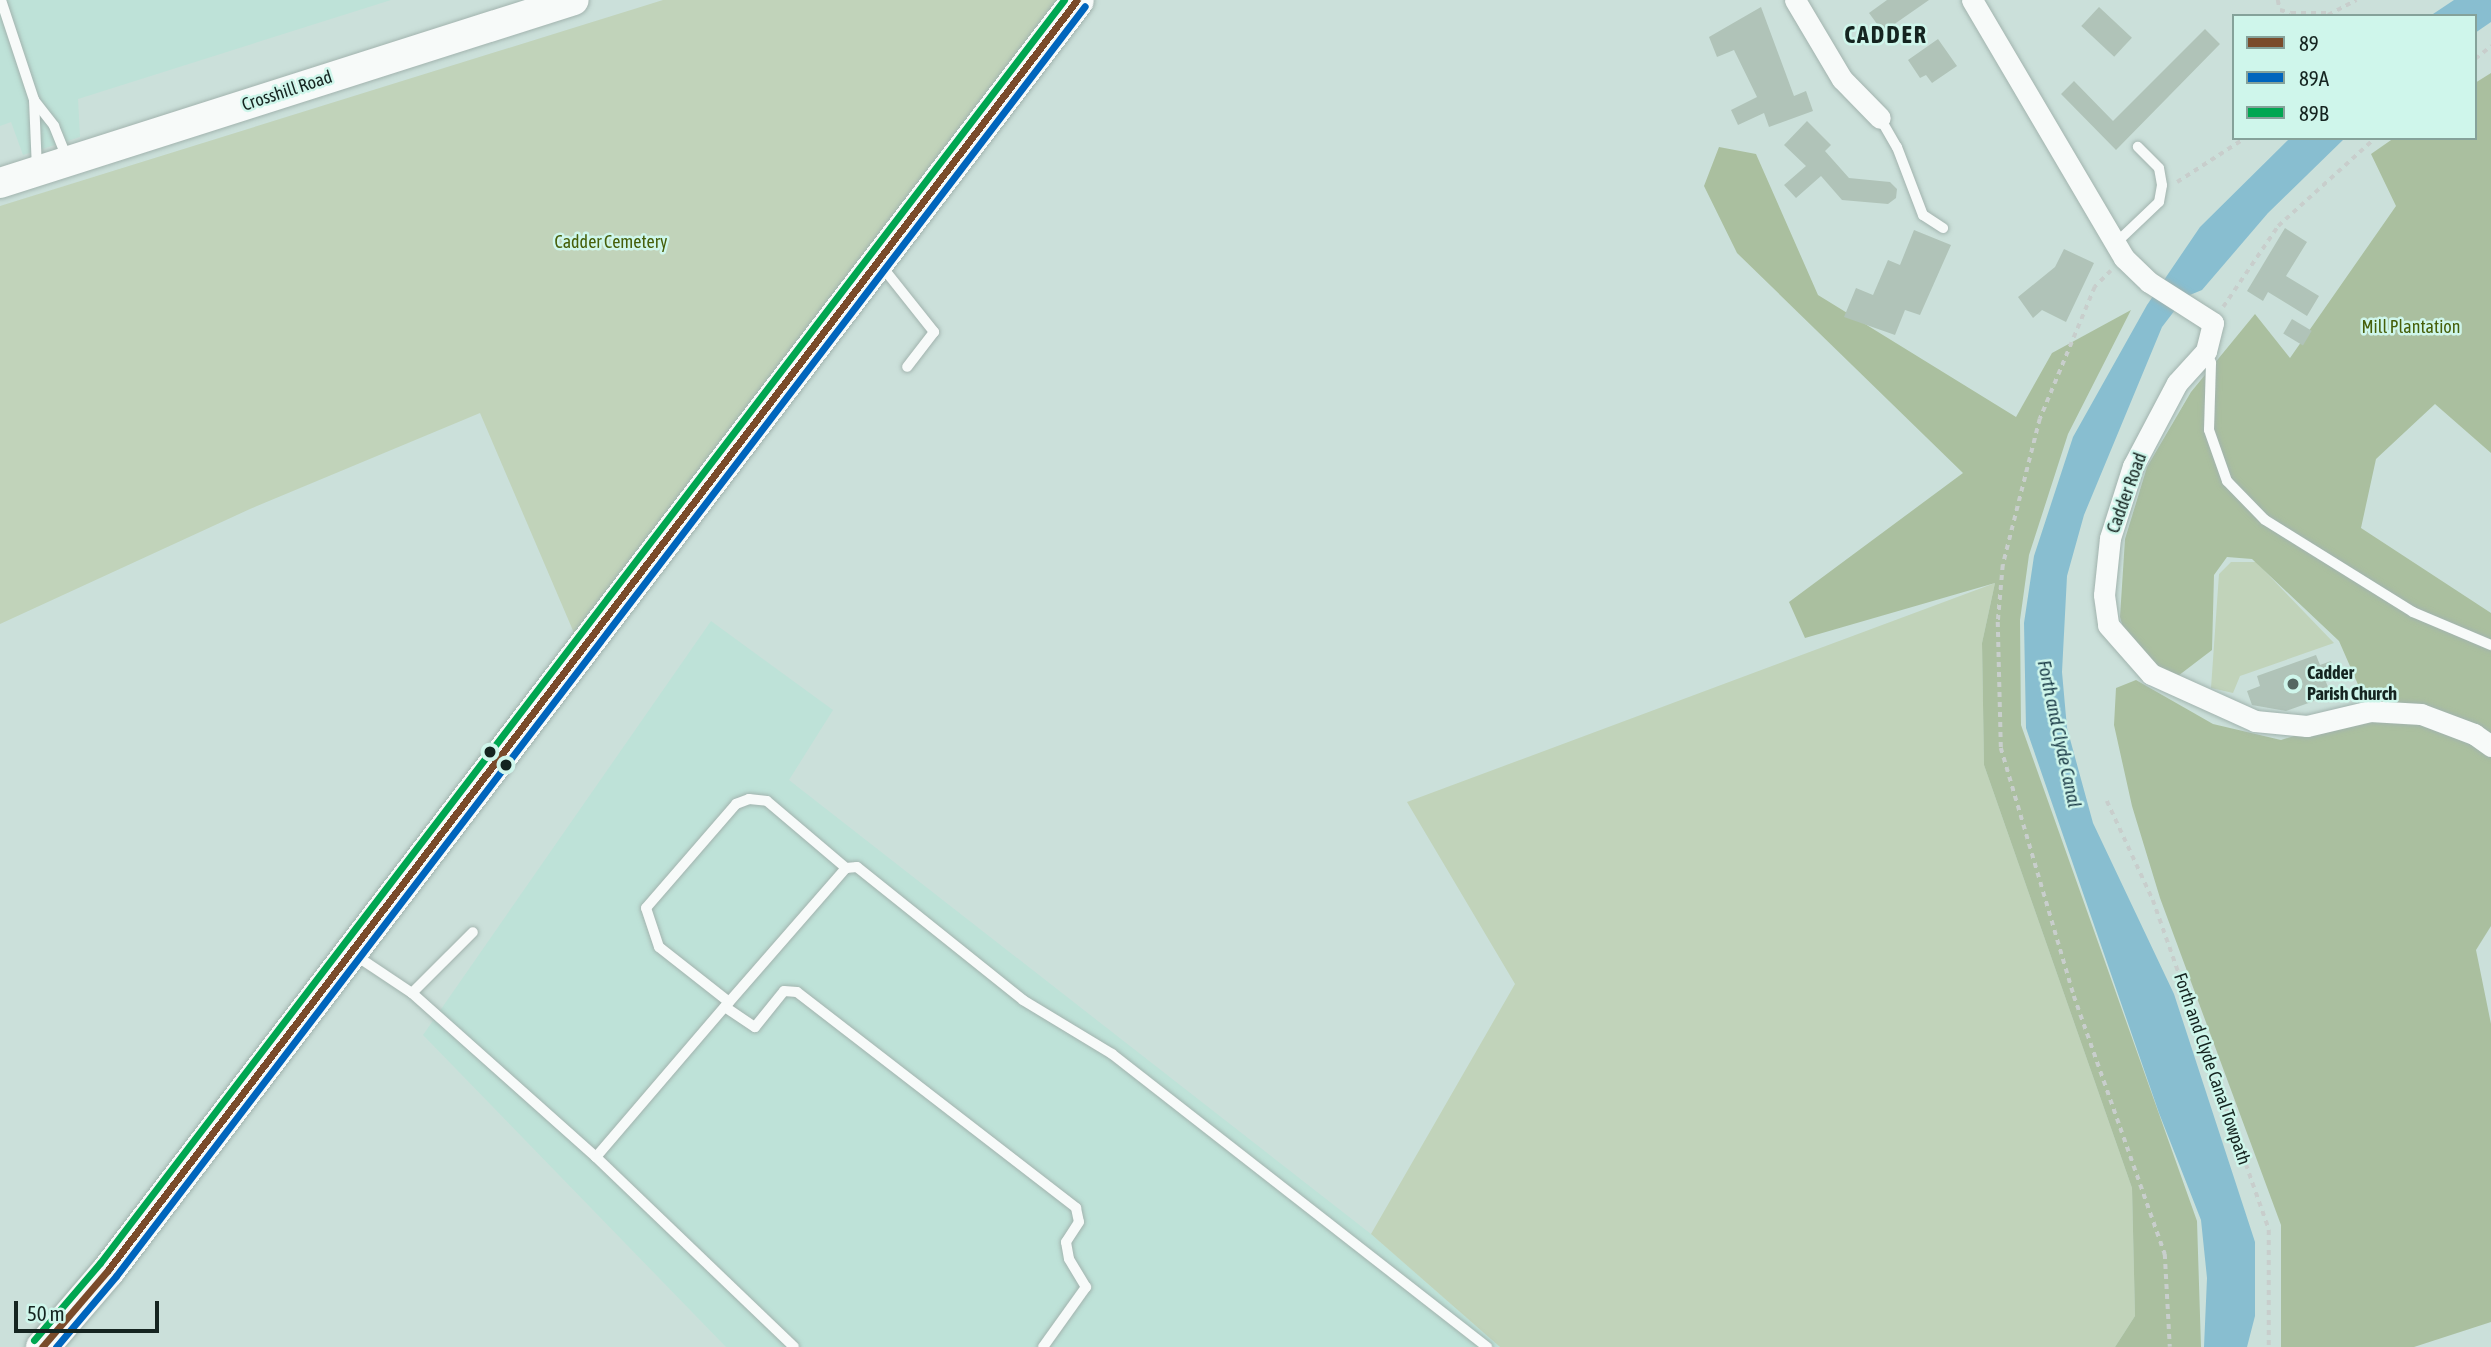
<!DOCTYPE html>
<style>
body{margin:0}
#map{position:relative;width:2491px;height:1347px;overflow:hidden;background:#cbe0da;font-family:"Asap Condensed",sans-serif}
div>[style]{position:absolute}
.built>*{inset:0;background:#bee2d8}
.green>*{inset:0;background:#c1d3ba}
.forest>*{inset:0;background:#aabf9f}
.water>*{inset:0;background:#88bed0}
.building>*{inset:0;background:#b0c3b8;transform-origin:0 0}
.path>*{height:3.5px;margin-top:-1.75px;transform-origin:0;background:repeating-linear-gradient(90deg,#c8cecc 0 5px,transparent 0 10px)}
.roads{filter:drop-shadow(0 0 2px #a2b3ae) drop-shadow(0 0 2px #a2b3ae)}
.service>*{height:10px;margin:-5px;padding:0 5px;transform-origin:5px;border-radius:5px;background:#f7faf9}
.minor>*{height:21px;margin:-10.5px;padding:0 10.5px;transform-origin:10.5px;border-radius:10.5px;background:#f7faf9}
.secondary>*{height:30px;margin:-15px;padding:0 15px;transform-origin:15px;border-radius:15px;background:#f7faf9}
.primary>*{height:33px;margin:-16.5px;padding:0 16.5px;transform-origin:16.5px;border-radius:16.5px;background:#f7faf9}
.bus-1>*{height:7px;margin:-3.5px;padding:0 3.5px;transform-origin:3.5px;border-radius:3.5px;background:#7a4b2a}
.bus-2>*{height:7px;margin:-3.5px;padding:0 3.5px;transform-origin:3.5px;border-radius:3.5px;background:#0065bd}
.bus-3>*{height:7px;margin:-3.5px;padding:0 3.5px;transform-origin:3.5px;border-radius:3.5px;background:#00a651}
.dots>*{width:19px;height:19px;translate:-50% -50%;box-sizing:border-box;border:4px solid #cff6eb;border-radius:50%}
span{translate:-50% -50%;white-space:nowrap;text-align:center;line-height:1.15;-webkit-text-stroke:5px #cff6eb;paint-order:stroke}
.street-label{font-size:18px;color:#152420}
.park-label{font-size:18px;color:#465f0a}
.poi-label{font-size:18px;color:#152420;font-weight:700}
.left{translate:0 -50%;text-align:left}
.water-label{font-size:19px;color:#1a3a46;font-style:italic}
.district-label{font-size:24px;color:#152420;font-weight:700;letter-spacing:2px}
.legend{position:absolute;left:2232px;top:14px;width:245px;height:126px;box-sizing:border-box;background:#cff6eb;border:2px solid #85a29a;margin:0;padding:9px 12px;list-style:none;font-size:21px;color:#152420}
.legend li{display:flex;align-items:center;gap:14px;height:35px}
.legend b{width:35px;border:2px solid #85a29a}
.scale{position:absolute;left:14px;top:1301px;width:145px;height:32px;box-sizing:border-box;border:4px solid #152420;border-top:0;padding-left:9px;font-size:21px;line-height:24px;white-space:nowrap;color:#152420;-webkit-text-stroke:5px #cff6eb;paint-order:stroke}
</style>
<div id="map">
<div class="built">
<div style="clip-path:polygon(0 0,391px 0,78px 99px,80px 137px,23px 155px,11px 122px,0 126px)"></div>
<div style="clip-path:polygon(711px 621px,833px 710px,789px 780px,1371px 1234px,1500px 1347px,726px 1347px,423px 1035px)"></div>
</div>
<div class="green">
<div style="clip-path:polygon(663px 0,1066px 0,577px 640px,480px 413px,250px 509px,0 624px,0 206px)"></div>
<div style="clip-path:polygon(2231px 562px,2256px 562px,2334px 643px,2240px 676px,2233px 693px,2211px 688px,2219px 574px)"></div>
<div style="clip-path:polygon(1995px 583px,1982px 643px,1984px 765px,2132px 1188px,2135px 1316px,2115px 1347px,1500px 1347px,1371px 1234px,1515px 984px,1407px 802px)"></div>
</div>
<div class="forest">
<div style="clip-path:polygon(2491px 73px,2491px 453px,2435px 404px,2376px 459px,2361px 528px,2491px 613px,2491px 926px,2476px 950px,2491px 1024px,2491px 1322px,2414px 1347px,2281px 1347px,2281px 1225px,2160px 898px,2132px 806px,2114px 725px,2116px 688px,2136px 680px,2213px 724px,2281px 740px,2370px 712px,2339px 641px,2252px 559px,2227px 557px,2214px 575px,2212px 650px,2174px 679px,2130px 652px,2120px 617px,2125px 539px,2147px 467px,2191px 392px,2255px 314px,2290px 358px,2396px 206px,2371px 154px,2394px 138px,2475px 138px,2475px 83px)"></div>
<div style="clip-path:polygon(1719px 147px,1756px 154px,1818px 295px,2016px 417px,2052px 353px,2131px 310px,2068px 434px,2029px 555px,2020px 620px,2021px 725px,2197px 1221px,2201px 1347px,2115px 1347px,2135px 1316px,2132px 1188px,1984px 765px,1982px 643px,1995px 583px,1805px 638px,1789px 602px,1963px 473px,1737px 253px,1704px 186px)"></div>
</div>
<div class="water">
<div style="clip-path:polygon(2454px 0,2491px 0,2491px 22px,2475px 33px,2475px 16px,2430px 16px)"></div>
<div style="clip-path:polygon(2290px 138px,2345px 138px,2268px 213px,2202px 290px,2185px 297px,2162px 327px,2084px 515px,2067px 576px,2062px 672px,2067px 728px,2093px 823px,2174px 994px,2255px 1242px,2255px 1316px,2247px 1347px,2204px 1347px,2207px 1278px,2201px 1220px,2159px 1113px,2026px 728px,2024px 623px,2034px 556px,2073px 437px,2147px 305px,2200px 227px)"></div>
</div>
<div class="building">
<div style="clip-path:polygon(1887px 0,1929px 0,1883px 32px,1869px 13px)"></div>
<div style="clip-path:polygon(1761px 7px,1794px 96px,1806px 91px,1813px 111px,1769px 127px,1764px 113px,1738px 125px,1731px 110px,1757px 97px,1734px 50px,1717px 57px,1709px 37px)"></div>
<div style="left:2099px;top:7px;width:45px;height:26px;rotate:43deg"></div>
<div style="clip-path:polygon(2205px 29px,2220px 44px,2116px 150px,2061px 94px,2074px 81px,2113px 121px)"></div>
<div style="clip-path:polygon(1938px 39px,1957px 66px,1932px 83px,1926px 75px,1920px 78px,1908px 60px)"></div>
<div style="clip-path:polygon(1807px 121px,1831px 145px,1825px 151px,1849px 178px,1890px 182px,1897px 189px,1896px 198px,1888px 204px,1842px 200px,1821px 176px,1796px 198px,1784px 185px,1806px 166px,1784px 145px)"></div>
<div style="clip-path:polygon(2285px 228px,2307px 242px,2286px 276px,2319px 296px,2307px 316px,2268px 292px,2263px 301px,2247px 291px)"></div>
<div style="clip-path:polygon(1914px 230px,1951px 245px,1920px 315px,1905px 310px,1895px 335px,1844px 317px,1856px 288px,1873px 295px,1888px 260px,1900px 265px)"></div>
<div style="clip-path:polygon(2064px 249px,2094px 263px,2066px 322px,2042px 310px,2033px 318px,2018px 297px,2055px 267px)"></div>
<div style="left:2292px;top:319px;width:23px;height:17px;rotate:31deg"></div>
<div style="clip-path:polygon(2316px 655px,2320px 665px,2331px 661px,2337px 678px,2326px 682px,2331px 695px,2286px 711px,2252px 705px,2247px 691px,2260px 686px,2257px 676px)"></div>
</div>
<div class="path">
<div style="left:2278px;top:0;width:10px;rotate:79deg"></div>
<div style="left:2280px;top:10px;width:11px;rotate:15deg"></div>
<div style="left:2291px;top:13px;width:38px"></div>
<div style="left:2328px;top:15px;width:32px;rotate:-28deg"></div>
<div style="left:2475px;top:59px;width:21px;rotate:-39deg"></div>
<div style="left:2177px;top:182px;width:81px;rotate:-32.9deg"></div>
<div style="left:2111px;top:271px;width:23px;rotate:135deg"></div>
<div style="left:2095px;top:287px;width:143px;rotate:112.6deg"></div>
<div style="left:2040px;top:419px;width:151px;rotate:104.2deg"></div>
<div style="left:2003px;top:565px;width:57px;rotate:95deg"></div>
<div style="left:1998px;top:622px;width:126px;rotate:88.6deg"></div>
<div style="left:2001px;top:748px;width:259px;rotate:73.6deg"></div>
<div style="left:2074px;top:996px;width:274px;rotate:70.6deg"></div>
<div style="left:2165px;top:1254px;width:93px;rotate:86.9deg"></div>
<div style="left:2223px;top:307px;width:98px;rotate:-55.8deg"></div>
<div style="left:2278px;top:226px;width:131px;rotate:-42.2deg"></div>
<div style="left:2107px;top:801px;width:109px;rotate:65.1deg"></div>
<div style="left:2153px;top:900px;width:350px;rotate:70.6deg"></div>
<div style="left:2269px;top:1230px;width:117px;rotate:90deg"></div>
</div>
<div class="roads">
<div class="service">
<div style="left:1px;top:0;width:105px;rotate:71.7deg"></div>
<div style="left:34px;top:100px;width:33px;rotate:52deg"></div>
<div style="left:54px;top:126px;width:38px;rotate:68deg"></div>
<div style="left:34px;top:100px;width:70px;rotate:87.5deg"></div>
<div style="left:1880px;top:118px;width:34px;rotate:60deg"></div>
<div style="left:1897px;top:147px;width:73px;rotate:69.1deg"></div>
<div style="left:1923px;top:215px;width:24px;rotate:33deg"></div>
<div style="left:2117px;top:242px;width:58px;rotate:-43.6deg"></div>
<div style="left:2159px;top:202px;width:17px;rotate:-80deg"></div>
<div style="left:2162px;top:185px;width:17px;rotate:-100deg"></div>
<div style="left:2159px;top:168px;width:30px;rotate:-135deg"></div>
<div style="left:880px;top:264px;width:87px;rotate:51.5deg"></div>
<div style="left:934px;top:332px;width:44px;rotate:127.6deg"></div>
<div style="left:2206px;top:351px;width:13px;rotate:67deg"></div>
<div style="left:2211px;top:363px;width:67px;rotate:91.7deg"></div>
<div style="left:2209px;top:430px;width:54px;rotate:70.6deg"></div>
<div style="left:2227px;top:481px;width:54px;rotate:45.7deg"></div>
<div style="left:2265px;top:520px;width:174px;rotate:31.9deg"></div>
<div style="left:2413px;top:612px;width:85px;rotate:22.9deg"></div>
<div style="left:846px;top:868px;width:11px;rotate:-5deg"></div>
<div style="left:857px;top:867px;width:213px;rotate:38.7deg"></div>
<div style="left:1023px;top:1000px;width:104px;rotate:31.2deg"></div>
<div style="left:1112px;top:1054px;width:476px;rotate:38deg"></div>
<div style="left:355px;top:955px;width:69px;rotate:33.7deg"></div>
<div style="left:412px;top:993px;width:246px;rotate:41.7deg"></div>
<div style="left:596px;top:1157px;width:204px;rotate:-49.4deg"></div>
<div style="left:729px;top:1002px;width:89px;rotate:-141.8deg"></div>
<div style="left:659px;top:947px;width:41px;rotate:-108.4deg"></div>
<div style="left:646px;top:908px;width:138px;rotate:-49.1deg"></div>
<div style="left:736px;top:804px;width:14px;rotate:-21deg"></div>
<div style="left:749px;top:799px;width:18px;rotate:6deg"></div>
<div style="left:767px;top:801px;width:104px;rotate:40.3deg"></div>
<div style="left:846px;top:868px;width:178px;rotate:131.1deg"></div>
<div style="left:412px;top:993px;width:86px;rotate:-45deg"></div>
<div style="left:725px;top:1007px;width:36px;rotate:34deg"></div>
<div style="left:755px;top:1027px;width:46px;rotate:-51.1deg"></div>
<div style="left:784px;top:991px;width:13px;rotate:4deg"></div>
<div style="left:797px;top:992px;width:353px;rotate:37.7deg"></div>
<div style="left:1076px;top:1208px;width:14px;rotate:78deg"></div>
<div style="left:1079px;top:1222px;width:24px;rotate:123deg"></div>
<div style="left:1066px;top:1242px;width:17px;rotate:80deg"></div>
<div style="left:1069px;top:1259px;width:33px;rotate:59deg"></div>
<div style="left:1086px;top:1287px;width:74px;rotate:125.6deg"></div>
<div style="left:596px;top:1157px;width:274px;rotate:43.8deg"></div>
</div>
<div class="minor">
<div style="left:1795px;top:0;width:92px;rotate:59.3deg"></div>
<div style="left:1842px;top:79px;width:54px;rotate:45.7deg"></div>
<div style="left:1972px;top:0;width:299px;rotate:59.5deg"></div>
<div style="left:2124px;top:258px;width:35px;rotate:44deg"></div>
<div style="left:2149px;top:282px;width:76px;rotate:32.6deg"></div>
<div style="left:2213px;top:323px;width:29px;rotate:104deg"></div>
<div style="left:2206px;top:351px;width:43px;rotate:132.2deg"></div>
<div style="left:2177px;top:383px;width:94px;rotate:117.9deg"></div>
<div style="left:2133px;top:466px;width:76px;rotate:107.7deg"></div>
<div style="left:2110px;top:538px;width:57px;rotate:96deg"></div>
<div style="left:2104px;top:595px;width:30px;rotate:82deg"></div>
<div style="left:2108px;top:625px;width:65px;rotate:48.7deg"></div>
<div style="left:2151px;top:674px;width:114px;rotate:24.3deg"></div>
<div style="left:2255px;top:721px;width:52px;rotate:5.5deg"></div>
<div style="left:2307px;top:726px;width:65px;rotate:-13.4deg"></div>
<div style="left:2370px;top:711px;width:51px;rotate:3.4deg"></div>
<div style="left:2421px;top:714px;width:57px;rotate:20.7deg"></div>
<div style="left:2474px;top:734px;width:21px;rotate:35deg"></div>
</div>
<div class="secondary">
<div style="left:0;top:183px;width:602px;rotate:-17.68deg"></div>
</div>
<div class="primary">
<div style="left:42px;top:1347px;width:101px;rotate:-49.4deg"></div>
<div style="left:108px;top:1270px;width:1597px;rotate:-52.66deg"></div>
</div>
</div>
<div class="bus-1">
<div style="left:42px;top:1347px;width:101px;rotate:-49.4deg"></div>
<div style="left:108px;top:1270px;width:1597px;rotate:-52.66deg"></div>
</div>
<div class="bus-2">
<div style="left:56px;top:1347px;width:93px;rotate:-49.8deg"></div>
<div style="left:116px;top:1276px;width:1597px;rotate:-52.66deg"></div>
</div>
<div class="bus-3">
<div style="left:34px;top:1340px;width:101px;rotate:-49.4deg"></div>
<div style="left:100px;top:1263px;width:1589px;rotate:-52.65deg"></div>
</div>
<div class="dots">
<div style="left:2293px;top:684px;background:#556661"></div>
<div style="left:490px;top:752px;background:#152420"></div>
<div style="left:506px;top:765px;background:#152420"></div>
</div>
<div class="street-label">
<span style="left:287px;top:91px;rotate:-18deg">Crosshill Road</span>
<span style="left:2127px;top:493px;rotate:-70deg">Cadder Road</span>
<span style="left:2212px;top:1069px;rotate:71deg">Forth and Clyde Canal Towpath</span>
</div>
<div class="park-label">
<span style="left:611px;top:242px">Cadder Cemetery</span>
<span style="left:2411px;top:327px">Mill Plantation</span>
</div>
<div class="poi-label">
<span class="left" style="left:2307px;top:684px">Cadder<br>Parish Church</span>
</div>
<div class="water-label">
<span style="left:2059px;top:734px;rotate:78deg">Forth and Clyde Canal</span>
</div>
<div class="district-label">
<span style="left:1886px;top:35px">CADDER</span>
</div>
<ul class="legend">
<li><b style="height:9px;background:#7a4b2a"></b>89</li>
<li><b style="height:9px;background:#0065bd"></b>89A</li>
<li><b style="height:9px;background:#00a651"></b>89B</li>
</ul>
<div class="scale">50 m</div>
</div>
